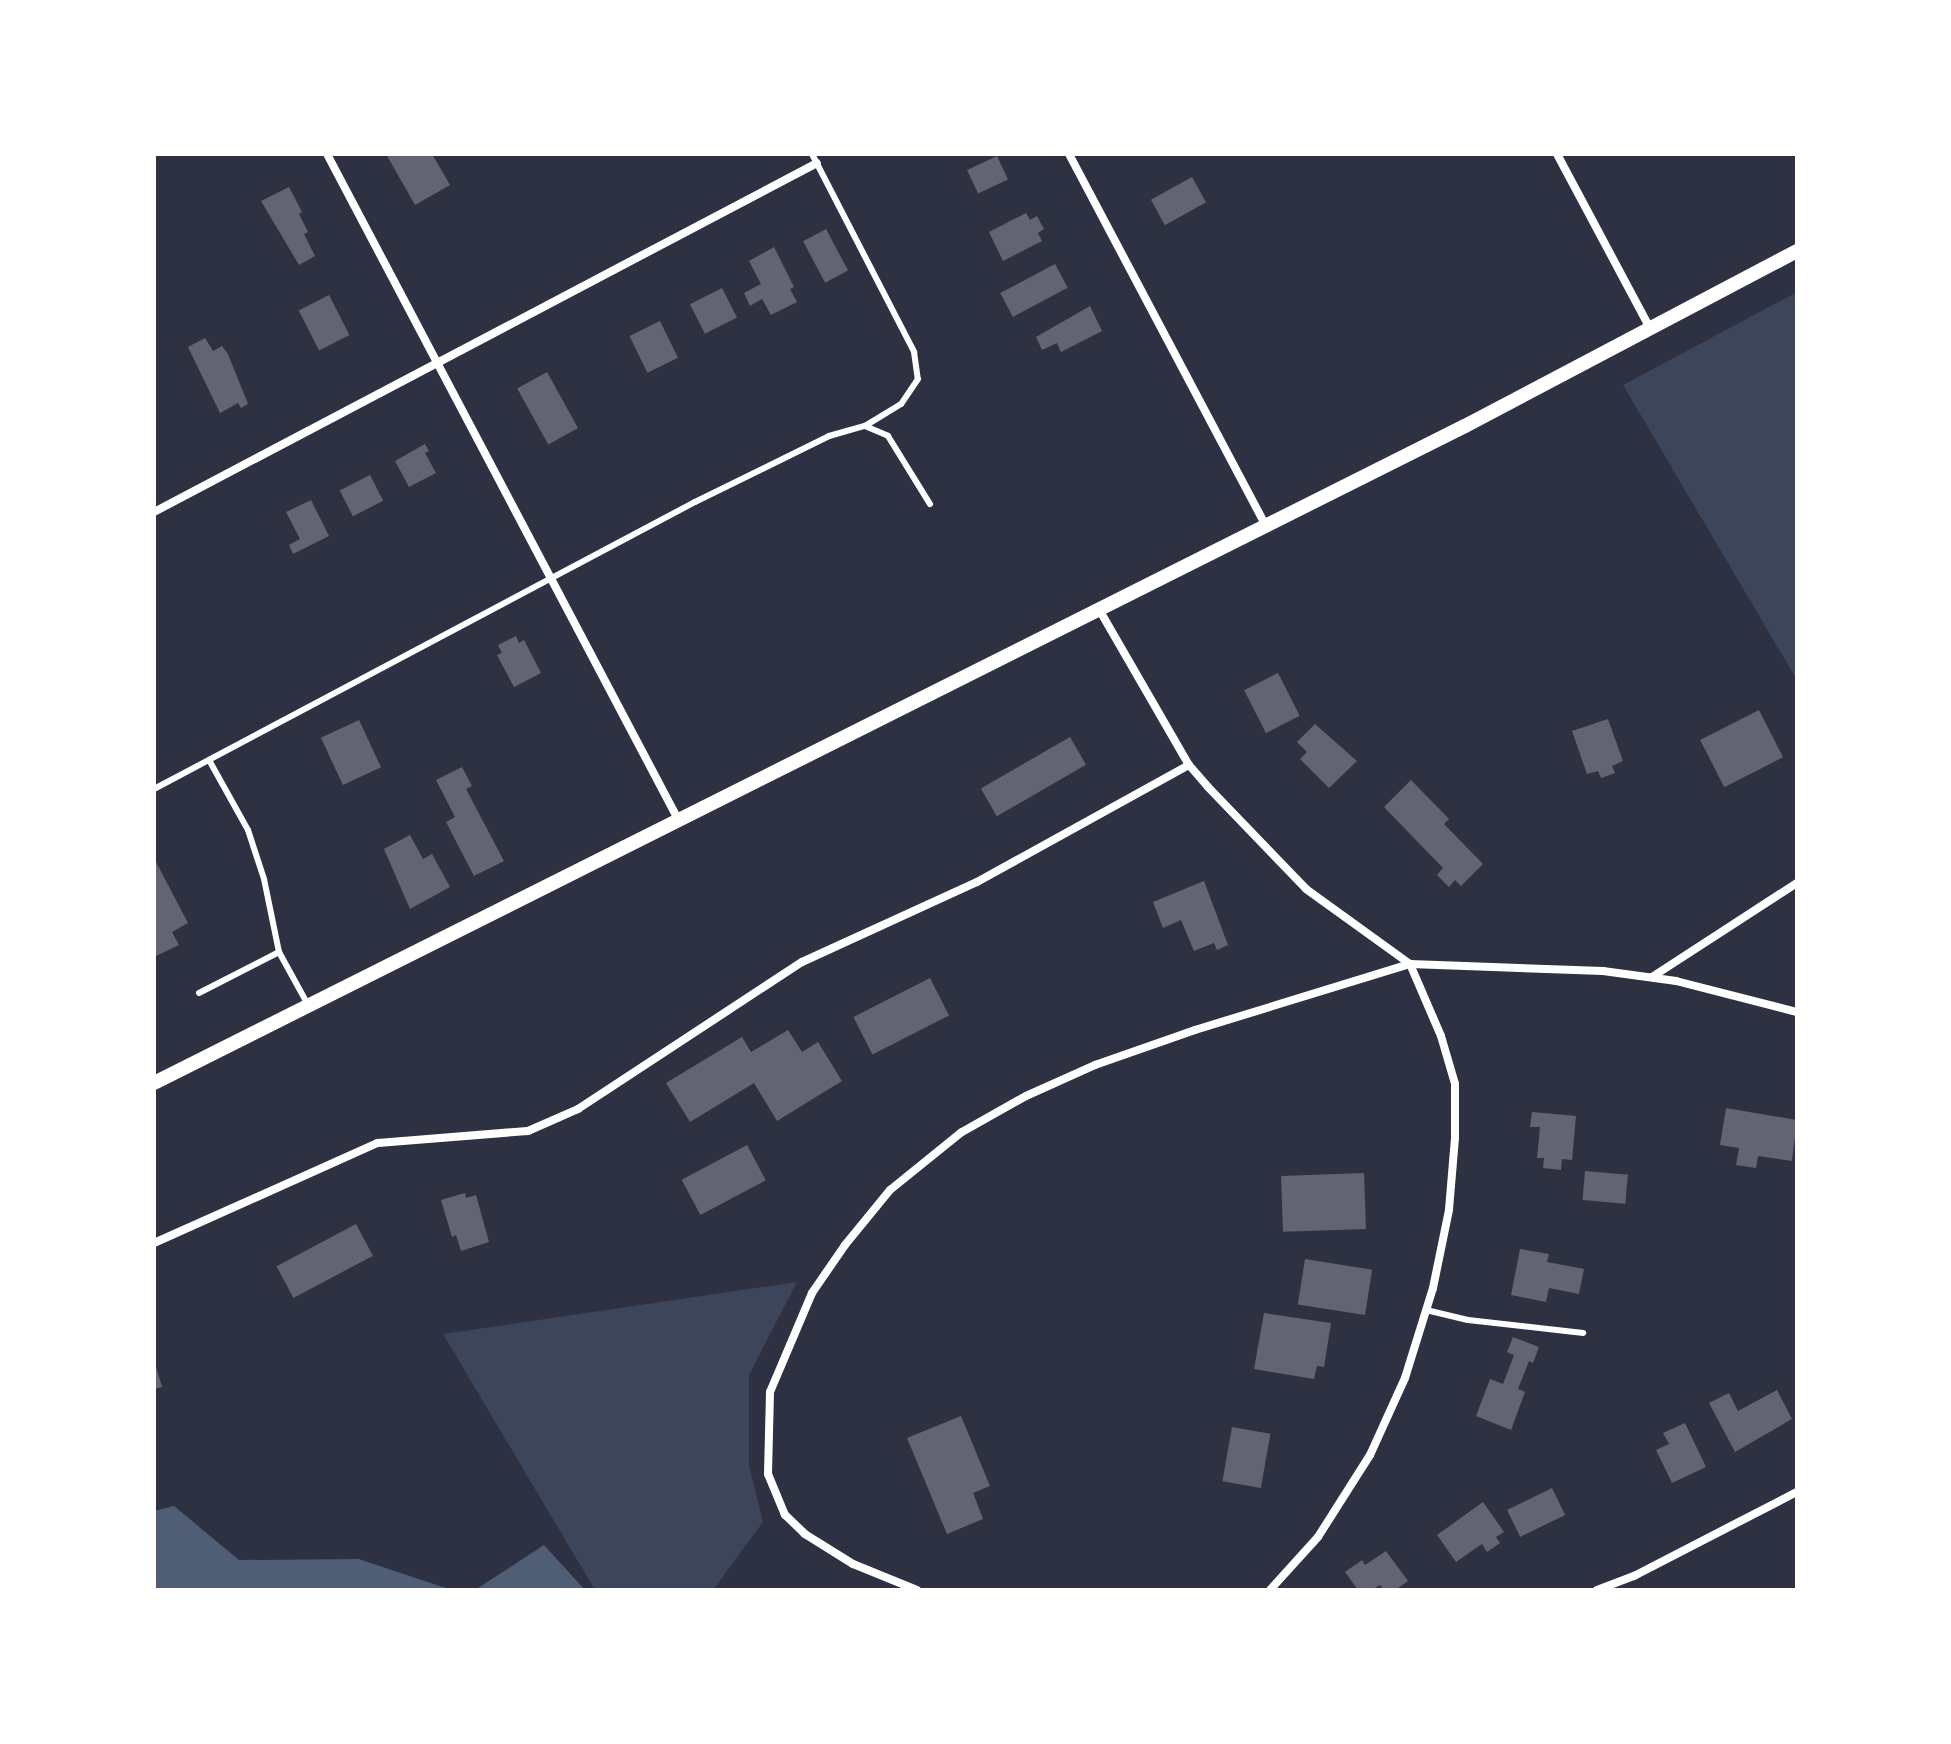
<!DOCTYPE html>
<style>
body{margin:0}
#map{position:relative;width:1951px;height:1744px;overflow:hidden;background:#2d3142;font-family:"Open Sans",sans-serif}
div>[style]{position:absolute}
.green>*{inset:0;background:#3c4559}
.water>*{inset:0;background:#4f5d75}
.building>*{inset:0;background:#626471;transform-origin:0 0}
.service>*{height:6px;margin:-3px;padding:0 3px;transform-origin:3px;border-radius:3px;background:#fff}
.minor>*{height:8px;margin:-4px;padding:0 4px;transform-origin:4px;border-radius:4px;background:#fff}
.tertiary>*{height:14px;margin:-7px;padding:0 7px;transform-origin:7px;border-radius:7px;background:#fff}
span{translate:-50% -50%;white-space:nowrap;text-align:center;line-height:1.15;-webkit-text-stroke:8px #fff;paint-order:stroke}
.frame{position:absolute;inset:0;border:156px solid #fff;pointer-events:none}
</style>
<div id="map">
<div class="green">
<div style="clip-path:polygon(1797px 292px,1797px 680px,1623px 385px)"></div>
<div style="clip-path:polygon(797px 1282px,749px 1375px,749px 1465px,763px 1522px,713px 1590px,595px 1590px,443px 1334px)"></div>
</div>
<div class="water">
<div style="clip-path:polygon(174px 1506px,239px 1560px,359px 1559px,452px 1590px,154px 1590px,154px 1511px)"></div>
<div style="clip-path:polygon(544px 1545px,585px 1590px,475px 1590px)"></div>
</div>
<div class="building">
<div style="clip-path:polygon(386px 154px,432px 154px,450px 185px,415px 205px)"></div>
<div style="left:997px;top:156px;width:26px;height:33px;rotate:65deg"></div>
<div style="left:1192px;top:177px;width:29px;height:47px;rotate:61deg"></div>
<div style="clip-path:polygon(289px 187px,302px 212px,299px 214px,308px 232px,304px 234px,315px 256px,299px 265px,261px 201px)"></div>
<div style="clip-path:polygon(1026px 213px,1030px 220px,1037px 216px,1044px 229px,1038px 233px,1042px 241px,1003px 261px,989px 232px)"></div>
<div style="left:826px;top:229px;width:47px;height:26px;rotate:62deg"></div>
<div style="clip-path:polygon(774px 247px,794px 287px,790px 289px,797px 302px,771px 315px,762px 299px,750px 306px,744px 293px,761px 284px,749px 261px)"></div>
<div style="left:1055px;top:264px;width:27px;height:62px;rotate:62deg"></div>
<div style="left:722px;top:288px;width:33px;height:36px;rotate:63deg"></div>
<div style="left:329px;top:295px;width:45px;height:34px;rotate:63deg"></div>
<div style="clip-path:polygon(1090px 306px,1102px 331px,1061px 352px,1057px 343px,1042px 350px,1036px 337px)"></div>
<div style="left:660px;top:321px;width:41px;height:34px;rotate:64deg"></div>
<div style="clip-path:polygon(205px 338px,213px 351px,222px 346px,228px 354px,248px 404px,241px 408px,238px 403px,220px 413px,188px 347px)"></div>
<div style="left:547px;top:372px;width:64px;height:34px;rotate:61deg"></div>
<div style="clip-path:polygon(425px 444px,429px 451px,425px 453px,436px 473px,409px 487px,395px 461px)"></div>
<div style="left:370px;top:475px;width:29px;height:34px;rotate:63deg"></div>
<div style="clip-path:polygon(311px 500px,329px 536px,293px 554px,289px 545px,300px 539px,286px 512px)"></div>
<div style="clip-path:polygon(516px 636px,519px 643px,524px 640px,541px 673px,514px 687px,497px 655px,502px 653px,498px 645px)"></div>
<div style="left:1278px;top:673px;width:48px;height:38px;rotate:63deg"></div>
<div style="left:1759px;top:710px;width:53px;height:66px;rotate:63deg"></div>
<div style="clip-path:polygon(1608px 719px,1623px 761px,1612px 766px,1615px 773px,1601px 778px,1598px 771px,1587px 774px,1572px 731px)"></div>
<div style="left:359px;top:720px;width:52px;height:42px;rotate:65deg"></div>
<div style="clip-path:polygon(1315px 724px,1357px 761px,1329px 788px,1300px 759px,1307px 752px,1297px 742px)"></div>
<div style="left:1070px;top:737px;width:32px;height:103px;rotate:60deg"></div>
<div style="clip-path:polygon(462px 767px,472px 786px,466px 789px,504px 861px,474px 876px,446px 822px,455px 817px,436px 780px)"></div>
<div style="clip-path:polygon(1411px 780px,1449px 819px,1444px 824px,1483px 864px,1461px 886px,1455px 880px,1449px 887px,1437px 875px,1443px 868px,1384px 807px)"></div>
<div style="clip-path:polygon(410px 835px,423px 859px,432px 854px,450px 887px,410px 909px,384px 849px)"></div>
<div style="clip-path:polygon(154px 858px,188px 923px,172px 932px,179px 945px,154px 957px)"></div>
<div style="clip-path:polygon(1204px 881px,1228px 945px,1217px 950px,1214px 943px,1194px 951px,1181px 920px,1163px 928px,1153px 902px)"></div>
<div style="left:930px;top:978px;width:42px;height:86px;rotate:63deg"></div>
<div style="clip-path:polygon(788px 1030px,802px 1052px,818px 1042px,842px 1081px,777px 1121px,754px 1083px,690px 1122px,666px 1083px,742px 1037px,751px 1052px)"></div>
<div style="clip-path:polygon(1726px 1108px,1797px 1120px,1792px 1161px,1758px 1156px,1756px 1168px,1736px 1165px,1739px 1148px,1720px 1145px)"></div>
<div style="clip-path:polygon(1532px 1112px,1576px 1116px,1572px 1160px,1562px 1159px,1561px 1170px,1543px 1168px,1544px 1158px,1537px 1158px,1540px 1127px,1530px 1127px)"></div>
<div style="left:747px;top:1145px;width:40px;height:74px;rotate:62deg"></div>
<div style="left:1585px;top:1171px;width:43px;height:29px;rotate:5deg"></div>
<div style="left:1364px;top:1173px;width:56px;height:83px;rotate:88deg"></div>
<div style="clip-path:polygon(465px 1193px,466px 1198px,476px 1195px,489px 1242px,461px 1251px,456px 1235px,452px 1237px,441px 1200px)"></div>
<div style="left:356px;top:1224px;width:36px;height:90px;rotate:62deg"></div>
<div style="clip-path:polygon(1520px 1249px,1549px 1254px,1547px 1262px,1584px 1269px,1579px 1294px,1549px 1288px,1546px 1302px,1511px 1295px)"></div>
<div style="left:1305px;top:1259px;width:68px;height:46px;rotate:9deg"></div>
<div style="clip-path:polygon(1264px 1313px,1331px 1323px,1324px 1367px,1317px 1366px,1314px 1379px,1254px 1369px)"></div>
<div style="clip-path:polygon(1513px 1337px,1539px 1347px,1533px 1363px,1529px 1361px,1518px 1389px,1525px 1392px,1511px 1430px,1476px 1416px,1490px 1379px,1503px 1384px,1514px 1355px,1507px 1352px)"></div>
<div style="clip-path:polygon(154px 1360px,162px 1387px,154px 1389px)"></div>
<div style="clip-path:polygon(1777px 1390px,1792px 1419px,1735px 1452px,1709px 1403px,1729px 1393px,1738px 1411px)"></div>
<div style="clip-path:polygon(961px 1416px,990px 1486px,973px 1493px,983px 1519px,947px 1534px,907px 1438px)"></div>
<div style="clip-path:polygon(1685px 1423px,1706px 1467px,1672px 1483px,1656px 1450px,1669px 1444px,1663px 1433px)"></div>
<div style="left:1232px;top:1427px;width:39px;height:55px;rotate:10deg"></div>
<div style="left:1552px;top:1488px;width:30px;height:50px;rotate:64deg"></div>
<div style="clip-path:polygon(1483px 1502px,1504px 1532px,1496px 1537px,1500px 1543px,1487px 1552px,1482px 1544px,1456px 1562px,1437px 1535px)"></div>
<div style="clip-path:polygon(1386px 1551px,1408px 1581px,1395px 1590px,1384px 1590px,1380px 1585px,1372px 1590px,1358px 1590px,1345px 1572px,1362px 1560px,1365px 1565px)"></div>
</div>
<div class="service">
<div style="left:812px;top:154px;width:223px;rotate:62.7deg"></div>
<div style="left:914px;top:352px;width:27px;rotate:82deg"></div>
<div style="left:918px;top:379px;width:30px;rotate:124deg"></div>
<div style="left:901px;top:404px;width:42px;rotate:148.6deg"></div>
<div style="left:209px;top:760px;width:80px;rotate:60.9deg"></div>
<div style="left:248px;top:830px;width:52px;rotate:71.9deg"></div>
<div style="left:264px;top:879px;width:75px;rotate:78.4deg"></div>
<div style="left:279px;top:952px;width:58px;rotate:61.2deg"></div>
<div style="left:154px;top:789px;width:612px;rotate:-27.95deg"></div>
<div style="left:695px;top:502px;width:149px;rotate:-26.2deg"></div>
<div style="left:829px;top:436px;width:37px;rotate:-16deg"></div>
<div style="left:865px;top:426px;width:25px;rotate:23deg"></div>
<div style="left:888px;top:436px;width:80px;rotate:58.3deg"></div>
<div style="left:199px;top:993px;width:90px;rotate:-27.1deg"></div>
<div style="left:1426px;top:1310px;width:43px;rotate:13.4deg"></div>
<div style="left:1468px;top:1320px;width:116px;rotate:6.4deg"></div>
</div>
<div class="minor">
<div style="left:327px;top:154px;width:754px;rotate:62.18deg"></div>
<div style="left:1069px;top:154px;width:421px;rotate:62.1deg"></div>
<div style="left:1557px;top:154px;width:197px;rotate:61.9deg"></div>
<div style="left:154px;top:512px;width:749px;rotate:-27.76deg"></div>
<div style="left:1100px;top:611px;width:178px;rotate:60deg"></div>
<div style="left:1189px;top:765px;width:29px;rotate:49deg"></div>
<div style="left:1208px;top:787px;width:141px;rotate:46.1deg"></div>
<div style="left:1306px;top:889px;width:128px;rotate:35.8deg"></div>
<div style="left:1410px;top:964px;width:78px;rotate:66.7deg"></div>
<div style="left:1441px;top:1036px;width:50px;rotate:73.7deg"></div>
<div style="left:1455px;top:1084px;width:54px;rotate:90deg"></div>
<div style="left:1455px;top:1138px;width:72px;rotate:94.8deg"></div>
<div style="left:1449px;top:1210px;width:80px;rotate:101.6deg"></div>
<div style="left:1433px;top:1288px;width:94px;rotate:107.3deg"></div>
<div style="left:1405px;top:1378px;width:85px;rotate:114.4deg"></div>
<div style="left:1370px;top:1455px;width:97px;rotate:122.4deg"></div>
<div style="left:1318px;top:1537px;width:72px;rotate:132.2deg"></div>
<div style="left:1652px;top:977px;width:173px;rotate:-33deg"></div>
<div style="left:154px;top:1243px;width:245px;rotate:-24.1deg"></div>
<div style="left:378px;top:1143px;width:150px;rotate:-4.6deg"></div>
<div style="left:528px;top:1131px;width:55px;rotate:-23.7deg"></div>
<div style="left:578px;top:1109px;width:268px;rotate:-33.3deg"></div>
<div style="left:802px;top:962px;width:192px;rotate:-24.6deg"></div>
<div style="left:977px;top:882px;width:242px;rotate:-28.9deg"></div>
<div style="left:917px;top:1590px;width:69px;rotate:-157.9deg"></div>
<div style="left:853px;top:1564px;width:57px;rotate:-148deg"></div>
<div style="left:805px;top:1534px;width:28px;rotate:-136deg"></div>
<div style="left:785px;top:1515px;width:44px;rotate:-112.5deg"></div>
<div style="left:768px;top:1474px;width:82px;rotate:-88.6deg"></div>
<div style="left:770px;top:1392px;width:108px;rotate:-67deg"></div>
<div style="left:812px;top:1293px;width:58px;rotate:-55.5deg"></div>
<div style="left:845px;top:1245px;width:71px;rotate:-50.7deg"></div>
<div style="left:890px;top:1190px;width:92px;rotate:-38.9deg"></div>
<div style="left:962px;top:1132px;width:73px;rotate:-29.4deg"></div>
<div style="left:1026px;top:1096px;width:76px;rotate:-24.2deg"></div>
<div style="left:1095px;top:1065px;width:106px;rotate:-19.3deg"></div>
<div style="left:1195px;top:1030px;width:225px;rotate:-17.1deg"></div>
<div style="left:1410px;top:964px;width:193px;rotate:2.1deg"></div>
<div style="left:1603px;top:971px;width:74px;rotate:7.8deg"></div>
<div style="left:1676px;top:981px;width:125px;rotate:14.4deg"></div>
<div style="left:1597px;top:1590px;width:40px;rotate:-21deg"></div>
<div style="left:1634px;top:1576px;width:183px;rotate:-27.3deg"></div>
</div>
<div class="tertiary">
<div style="left:154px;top:1083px;width:1466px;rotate:-26.62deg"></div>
<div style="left:1465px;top:426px;width:375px;rotate:-27.8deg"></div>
</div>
<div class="frame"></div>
</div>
